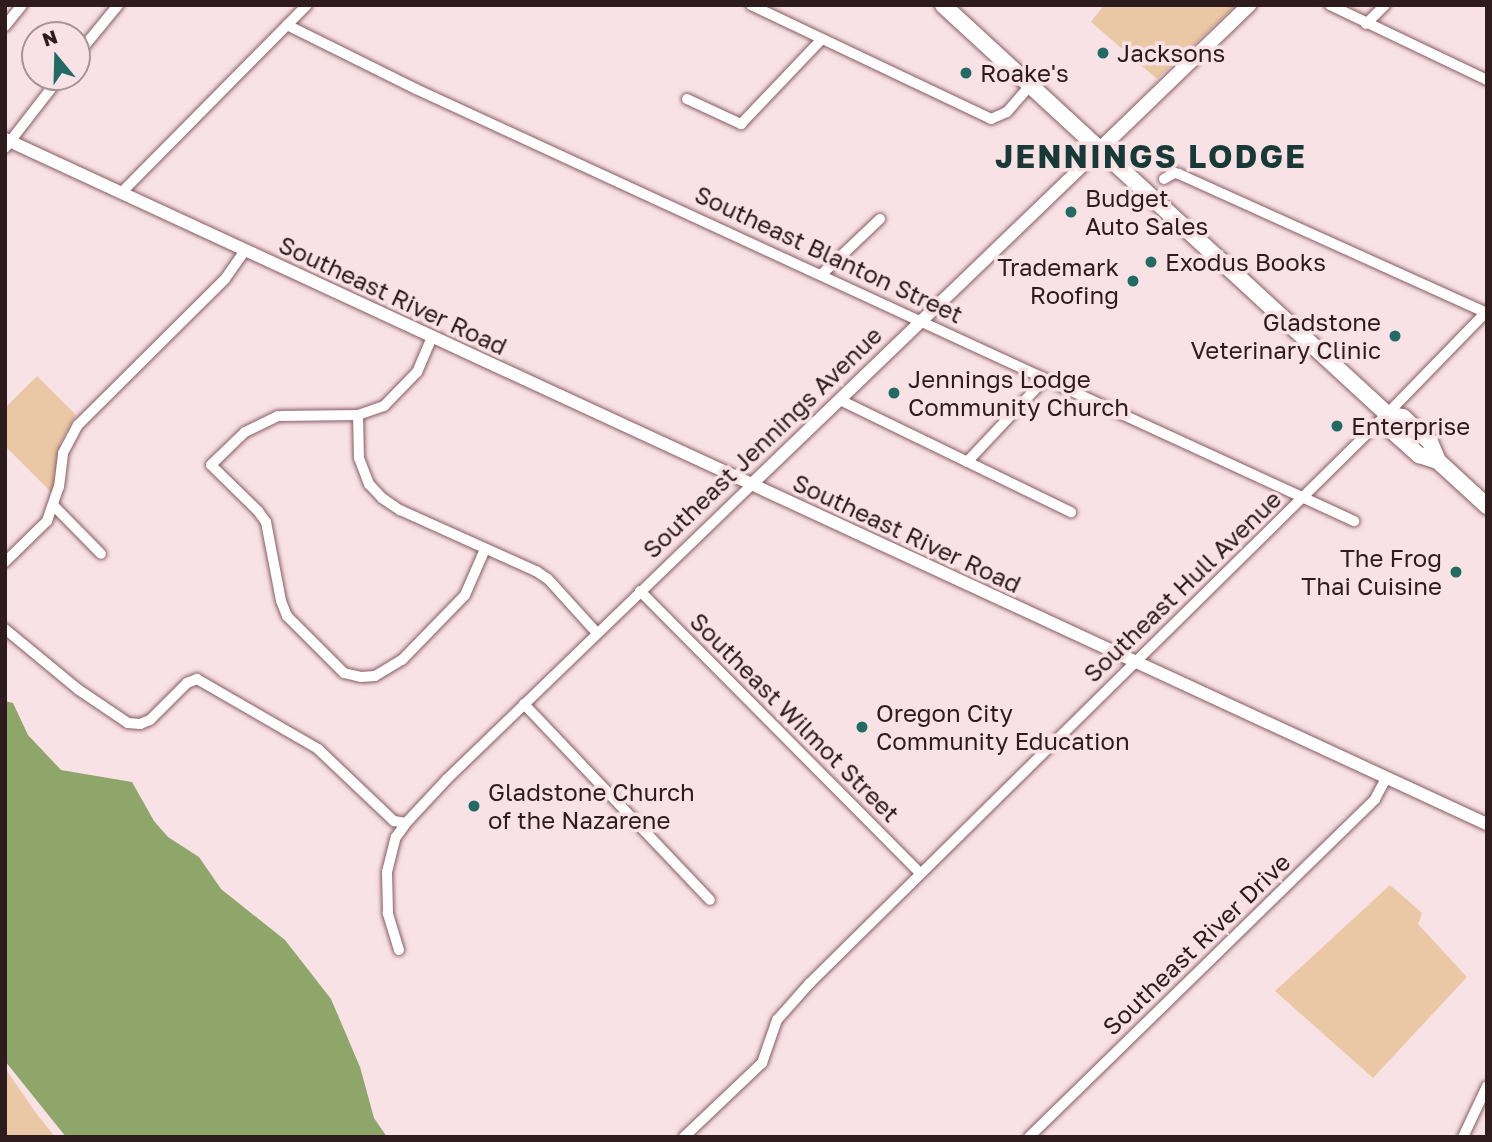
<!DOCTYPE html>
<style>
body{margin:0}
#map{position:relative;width:1492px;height:1142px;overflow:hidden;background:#f8e2e6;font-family:"Golos Text",sans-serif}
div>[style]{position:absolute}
.green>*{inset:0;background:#ebc8a5}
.water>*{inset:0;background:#8fa66b}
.roads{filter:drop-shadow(0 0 2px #885b64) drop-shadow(0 0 2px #885b64)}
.minor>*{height:10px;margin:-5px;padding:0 5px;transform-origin:5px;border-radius:5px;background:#fff}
.tertiary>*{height:12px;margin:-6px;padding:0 6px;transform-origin:6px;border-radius:6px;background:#fff}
.secondary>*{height:14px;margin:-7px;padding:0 7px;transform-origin:7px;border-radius:7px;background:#fff}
.primary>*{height:16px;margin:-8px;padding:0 8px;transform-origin:8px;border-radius:8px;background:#fff}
.dots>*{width:19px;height:19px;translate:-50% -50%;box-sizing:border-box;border:4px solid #f8e2e6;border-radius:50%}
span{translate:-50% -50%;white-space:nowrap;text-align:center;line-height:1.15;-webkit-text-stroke:7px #f8e2e6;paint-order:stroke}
.poi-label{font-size:24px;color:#2d1b1e}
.left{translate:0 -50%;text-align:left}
.right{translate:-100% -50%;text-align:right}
.street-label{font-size:24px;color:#2d1b1e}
.district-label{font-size:32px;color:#183a36;font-weight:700;letter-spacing:2px}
.frame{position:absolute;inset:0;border:7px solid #2d1b1e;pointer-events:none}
.north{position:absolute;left:21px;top:21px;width:70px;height:70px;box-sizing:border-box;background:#f8e2e6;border:2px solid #a79296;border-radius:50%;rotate:341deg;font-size:19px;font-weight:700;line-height:28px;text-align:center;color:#2d1b1e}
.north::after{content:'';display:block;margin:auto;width:24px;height:32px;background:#226b64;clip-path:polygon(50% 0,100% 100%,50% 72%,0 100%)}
</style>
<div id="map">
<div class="green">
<div style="clip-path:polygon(1104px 5px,1236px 5px,1157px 79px,1091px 22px)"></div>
<div style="clip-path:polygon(37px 376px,76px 415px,60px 443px,53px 494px,5px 446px,5px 408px)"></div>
<div style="clip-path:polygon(1390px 885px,1422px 913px,1418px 924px,1467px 977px,1373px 1078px,1275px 991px)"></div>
<div style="clip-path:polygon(5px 1068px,36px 1113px,55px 1137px,5px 1137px)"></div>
</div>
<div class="water">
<div style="clip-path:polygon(5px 701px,13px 703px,28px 735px,61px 770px,132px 782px,154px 821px,168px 837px,199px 857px,221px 889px,285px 940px,331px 999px,360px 1067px,374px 1118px,387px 1137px,66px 1137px,5px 1061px)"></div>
</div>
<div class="roads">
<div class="minor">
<div style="left:751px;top:5px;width:266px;rotate:25.4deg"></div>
<div style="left:991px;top:119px;width:17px;rotate:-24deg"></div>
<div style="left:1007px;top:112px;width:35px;rotate:-49deg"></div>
<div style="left:1330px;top:5px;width:174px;rotate:25.5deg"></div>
<div style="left:1366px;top:24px;width:27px;rotate:-45deg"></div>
<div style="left:287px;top:25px;width:144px;rotate:26.4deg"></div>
<div style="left:416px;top:89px;width:1033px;rotate:24.73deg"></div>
<div style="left:5px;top:26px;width:27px;rotate:-51deg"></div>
<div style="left:77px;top:55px;width:65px;rotate:-50.6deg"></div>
<div style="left:687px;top:99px;width:60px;rotate:24.8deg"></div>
<div style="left:741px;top:124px;width:117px;rotate:-46.4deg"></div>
<div style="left:5px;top:148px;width:90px;rotate:-52.2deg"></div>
<div style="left:1164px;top:179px;width:12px;rotate:-31deg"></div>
<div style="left:1174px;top:173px;width:5px;rotate:11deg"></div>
<div style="left:1179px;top:174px;width:338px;rotate:24.3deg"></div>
<div style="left:121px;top:193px;width:264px;rotate:-45.3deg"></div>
<div style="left:822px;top:274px;width:80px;rotate:-43.5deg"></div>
<div style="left:432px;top:337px;width:38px;rotate:113deg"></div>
<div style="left:417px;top:372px;width:47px;rotate:134.1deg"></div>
<div style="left:384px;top:406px;width:28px;rotate:161deg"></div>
<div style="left:358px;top:415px;width:80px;rotate:179.3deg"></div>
<div style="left:278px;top:416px;width:37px;rotate:154deg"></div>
<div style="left:245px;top:432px;width:47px;rotate:135.9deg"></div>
<div style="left:211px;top:465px;width:66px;rotate:44.4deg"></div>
<div style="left:258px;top:511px;width:14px;rotate:54deg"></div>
<div style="left:266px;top:522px;width:80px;rotate:79.2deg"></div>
<div style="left:281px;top:601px;width:16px;rotate:68deg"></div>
<div style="left:287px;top:616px;width:81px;rotate:45deg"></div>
<div style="left:344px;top:673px;width:17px;rotate:13deg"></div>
<div style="left:361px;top:677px;width:14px;rotate:-4deg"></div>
<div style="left:375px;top:676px;width:31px;rotate:-31deg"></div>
<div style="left:402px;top:660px;width:91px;rotate:-45.9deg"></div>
<div style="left:465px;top:595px;width:50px;rotate:-66.5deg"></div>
<div style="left:840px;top:400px;width:257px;rotate:25.9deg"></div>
<div style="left:358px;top:415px;width:43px;rotate:88.7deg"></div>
<div style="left:359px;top:458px;width:28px;rotate:69deg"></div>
<div style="left:369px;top:484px;width:19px;rotate:47deg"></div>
<div style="left:382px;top:498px;width:22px;rotate:34deg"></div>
<div style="left:400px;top:510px;width:149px;rotate:24.2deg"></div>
<div style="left:536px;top:571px;width:14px;rotate:34deg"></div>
<div style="left:548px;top:579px;width:73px;rotate:47.8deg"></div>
<div style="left:967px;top:462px;width:114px;rotate:-46.8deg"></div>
<div style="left:54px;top:506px;width:67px;rotate:45.6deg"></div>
<div style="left:5px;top:562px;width:59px;rotate:-44.3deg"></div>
<div style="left:47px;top:521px;width:36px;rotate:-71deg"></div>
<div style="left:59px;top:487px;width:34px;rotate:-83deg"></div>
<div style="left:63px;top:453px;width:32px;rotate:-62deg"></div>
<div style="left:78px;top:425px;width:207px;rotate:-44.8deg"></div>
<div style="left:225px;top:279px;width:35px;rotate:-55deg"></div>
<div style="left:640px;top:591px;width:397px;rotate:45.2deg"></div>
<div style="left:5px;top:629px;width:96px;rotate:39.5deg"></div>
<div style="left:79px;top:690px;width:59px;rotate:34deg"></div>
<div style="left:128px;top:723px;width:12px;rotate:5deg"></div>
<div style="left:140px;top:724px;width:11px;rotate:-22deg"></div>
<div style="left:150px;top:720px;width:52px;rotate:-45deg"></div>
<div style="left:187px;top:683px;width:11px;rotate:-22deg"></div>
<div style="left:197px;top:679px;width:140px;rotate:30deg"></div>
<div style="left:318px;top:749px;width:105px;rotate:43.5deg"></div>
<div style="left:394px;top:821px;width:12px;rotate:9deg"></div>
<div style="left:524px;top:704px;width:270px;rotate:46.5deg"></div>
<div style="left:399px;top:950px;width:39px;rotate:-107deg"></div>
<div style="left:388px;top:913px;width:41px;rotate:-91.4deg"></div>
<div style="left:387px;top:872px;width:36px;rotate:-76deg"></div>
<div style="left:396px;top:837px;width:17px;rotate:-54deg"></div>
<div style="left:406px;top:823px;width:60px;rotate:-47deg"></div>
<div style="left:447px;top:779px;width:424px;rotate:-44deg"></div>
<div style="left:684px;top:1137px;width:108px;rotate:-43.5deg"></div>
<div style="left:762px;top:1063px;width:46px;rotate:-70.8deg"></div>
<div style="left:777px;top:1020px;width:50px;rotate:-48.3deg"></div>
<div style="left:810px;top:983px;width:810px;rotate:-44.6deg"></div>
<div style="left:1387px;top:414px;width:144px;rotate:-45.8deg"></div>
<div style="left:1029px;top:1137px;width:484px;rotate:-44.3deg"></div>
<div style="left:1375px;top:799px;width:24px;rotate:-62deg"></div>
<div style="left:1463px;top:1137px;width:56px;rotate:-64.8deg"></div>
</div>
<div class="tertiary">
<div style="left:5px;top:139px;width:1633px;rotate:24.81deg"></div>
<div style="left:752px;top:484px;width:482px;rotate:-43.9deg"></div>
</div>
<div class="secondary">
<div style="left:1099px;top:150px;width:209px;rotate:-44deg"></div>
</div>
<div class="primary">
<div style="left:943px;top:5px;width:604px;rotate:42.65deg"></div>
<div style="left:1387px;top:414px;width:16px;rotate:11deg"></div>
<div style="left:1403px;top:417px;width:37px;rotate:43deg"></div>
<div style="left:1430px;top:442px;width:21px;rotate:67deg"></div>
<div style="left:1438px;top:461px;width:67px;rotate:42.6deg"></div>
<div style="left:1387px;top:414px;width:16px;rotate:76deg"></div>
<div style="left:1391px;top:430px;width:38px;rotate:42deg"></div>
<div style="left:1419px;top:455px;width:20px;rotate:18deg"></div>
</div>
</div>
<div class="dots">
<div style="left:1103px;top:53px;background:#226b64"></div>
<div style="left:966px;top:73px;background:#226b64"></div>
<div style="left:1071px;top:212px;background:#226b64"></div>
<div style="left:1151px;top:262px;background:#226b64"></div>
<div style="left:1133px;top:281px;background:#226b64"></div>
<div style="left:1395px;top:336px;background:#226b64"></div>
<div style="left:894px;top:393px;background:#226b64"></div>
<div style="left:1337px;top:426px;background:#226b64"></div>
<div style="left:1456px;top:572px;background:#226b64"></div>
<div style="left:862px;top:727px;background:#226b64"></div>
<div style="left:474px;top:806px;background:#226b64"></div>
</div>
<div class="poi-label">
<span class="left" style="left:1117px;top:53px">Jacksons</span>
<span class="left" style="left:980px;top:73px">Roake's</span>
<span class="left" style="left:1085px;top:212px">Budget<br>Auto Sales</span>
<span class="left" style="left:1165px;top:262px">Exodus Books</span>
<span class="right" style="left:1119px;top:281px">Trademark<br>Roofing</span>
<span class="right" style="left:1381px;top:336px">Gladstone<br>Veterinary Clinic</span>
<span class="left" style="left:908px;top:393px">Jennings Lodge<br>Community Church</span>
<span class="left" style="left:1351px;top:426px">Enterprise</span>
<span class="right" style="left:1442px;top:572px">The Frog<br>Thai Cuisine</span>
<span class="left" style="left:876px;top:727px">Oregon City<br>Community Education</span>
<span class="left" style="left:488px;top:806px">Gladstone Church<br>of the Nazarene</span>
</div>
<div class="street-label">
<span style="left:829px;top:254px;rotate:25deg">Southeast Blanton Street</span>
<span style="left:393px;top:295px;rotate:25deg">Southeast River Road</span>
<span style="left:762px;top:442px;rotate:-44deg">Southeast Jennings Avenue</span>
<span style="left:907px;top:533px;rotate:25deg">Southeast River Road</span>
<span style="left:1182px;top:586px;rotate:-44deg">Southeast Hull Avenue</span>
<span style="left:795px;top:717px;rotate:45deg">Southeast Wilmot Street</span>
<span style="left:1196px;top:944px;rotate:-44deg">Southeast River Drive</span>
</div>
<div class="district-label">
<span style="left:1151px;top:156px">JENNINGS LODGE</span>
</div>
<div class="frame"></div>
<div class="north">N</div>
</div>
